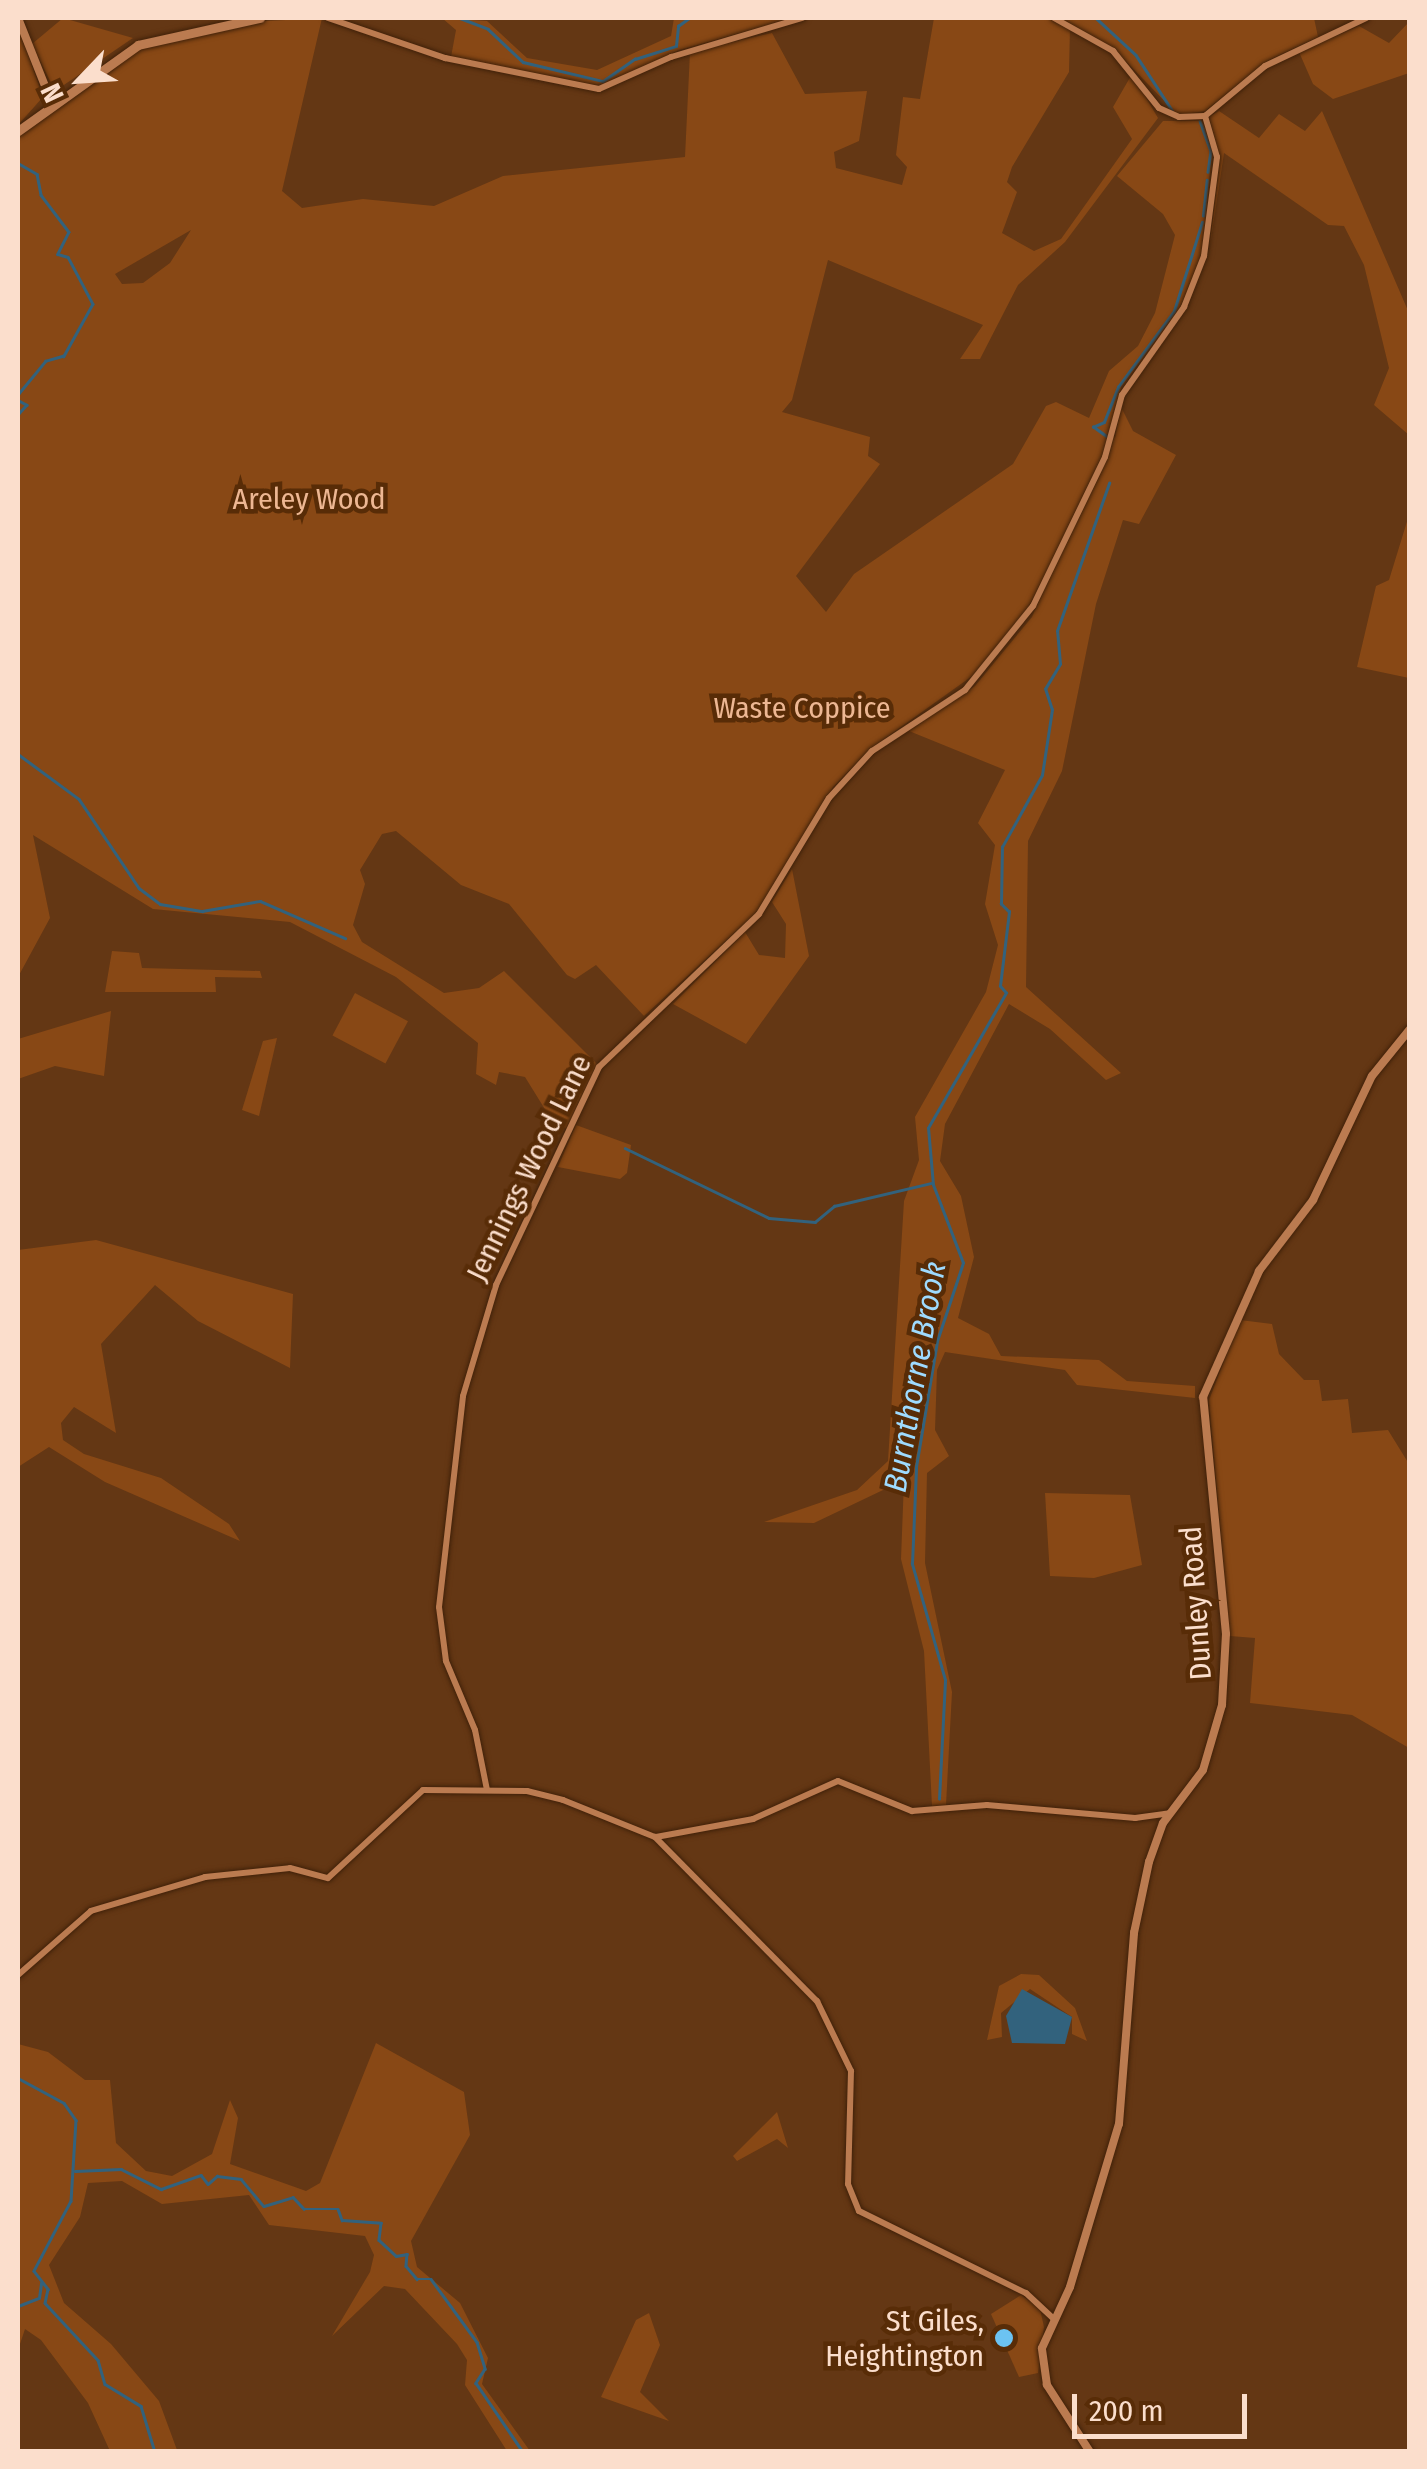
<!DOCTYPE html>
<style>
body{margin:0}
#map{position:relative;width:1427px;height:2469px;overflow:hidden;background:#643714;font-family:"Fira Sans Condensed",sans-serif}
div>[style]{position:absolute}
.green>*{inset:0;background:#884815;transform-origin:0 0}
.water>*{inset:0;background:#32627d}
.stream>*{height:2.5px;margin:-1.25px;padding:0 1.25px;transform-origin:1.25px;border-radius:1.25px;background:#32627d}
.roads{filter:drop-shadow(0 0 2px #402109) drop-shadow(0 0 2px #402109)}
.minor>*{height:6px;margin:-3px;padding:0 3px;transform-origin:3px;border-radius:3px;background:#bb7b50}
.tertiary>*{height:8px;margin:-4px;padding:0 4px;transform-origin:4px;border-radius:4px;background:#bb7b50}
.secondary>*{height:9px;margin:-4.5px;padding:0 4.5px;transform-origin:4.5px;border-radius:4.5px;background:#bb7b50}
.dots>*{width:28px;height:28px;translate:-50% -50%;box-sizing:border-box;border:5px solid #582c07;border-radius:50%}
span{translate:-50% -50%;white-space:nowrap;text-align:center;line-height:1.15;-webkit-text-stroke:9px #582c07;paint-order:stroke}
.park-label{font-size:30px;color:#edb793}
.street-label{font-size:30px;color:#fbdecc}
.poi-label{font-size:30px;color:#fbdecc}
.right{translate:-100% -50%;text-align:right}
.water-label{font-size:32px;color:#9edbff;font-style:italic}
.frame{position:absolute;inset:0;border:20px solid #fbdecc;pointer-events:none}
.north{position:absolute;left:30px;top:30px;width:100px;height:100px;-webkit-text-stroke:8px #582c07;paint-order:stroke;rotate:245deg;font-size:28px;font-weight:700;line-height:40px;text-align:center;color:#fbdecc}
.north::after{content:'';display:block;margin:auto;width:35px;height:45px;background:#fbdecc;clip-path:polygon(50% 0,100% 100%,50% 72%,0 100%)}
.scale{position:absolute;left:1072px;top:2394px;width:175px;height:45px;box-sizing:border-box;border:5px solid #fbdecc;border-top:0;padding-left:12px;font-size:30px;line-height:35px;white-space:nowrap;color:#fbdecc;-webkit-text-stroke:8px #582c07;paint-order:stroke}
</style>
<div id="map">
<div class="green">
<div style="clip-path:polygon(63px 18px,133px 38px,55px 91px,32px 44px)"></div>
<div style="clip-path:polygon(evenodd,322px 18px,282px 191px,302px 208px,363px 199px,434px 206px,503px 176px,685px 157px,690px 52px,772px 33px,805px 94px,867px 91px,859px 141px,834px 152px,836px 168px,902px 185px,907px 167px,896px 155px,903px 97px,920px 99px,934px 18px,1049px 18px,1070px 27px,1069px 72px,1012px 167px,1007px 182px,1017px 192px,1002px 233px,1034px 251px,1061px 239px,1132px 139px,1113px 107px,1132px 74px,1158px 118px,1065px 242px,1018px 285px,980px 359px,960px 359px,983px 325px,828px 260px,792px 400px,782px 412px,870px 437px,868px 456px,880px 464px,796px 576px,826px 612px,854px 574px,1013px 464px,1046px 406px,1056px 402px,1089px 418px,1109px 371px,1138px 346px,1155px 313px,1175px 235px,1163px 214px,1117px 176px,1163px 121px,1201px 121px,1207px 132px,1212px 151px,1202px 257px,1183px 303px,1121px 387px,1109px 434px,1115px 438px,1121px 407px,1133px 431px,1176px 455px,1139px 524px,1123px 520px,1096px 604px,1062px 771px,1028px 841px,1026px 987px,1121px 1073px,1106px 1080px,1050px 1029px,1009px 1004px,945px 1124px,940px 1161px,961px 1196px,974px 1257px,958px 1318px,989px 1334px,1001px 1356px,1099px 1360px,1127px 1381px,1195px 1386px,1195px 1398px,1077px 1385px,1065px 1370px,945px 1352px,937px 1370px,935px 1430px,949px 1456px,927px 1473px,925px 1563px,952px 1692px,946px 1805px,932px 1806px,924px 1651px,901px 1559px,904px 1480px,814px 1523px,764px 1522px,857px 1490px,888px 1461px,904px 1201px,919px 1160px,915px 1117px,986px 992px,998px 945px,985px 904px,995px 845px,978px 823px,1005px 770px,909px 731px,975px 686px,1032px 617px,1070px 529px,1026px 611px,982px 669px,870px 749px,833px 787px,758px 911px,644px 1016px,596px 965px,575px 979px,567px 975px,509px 904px,461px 885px,396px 831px,382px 834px,360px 870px,365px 884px,353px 925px,362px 942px,444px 993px,479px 988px,504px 971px,597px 1064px,567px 1129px,551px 1119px,525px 1077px,499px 1072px,496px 1085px,476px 1074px,478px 1043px,396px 977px,290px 922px,153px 909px,33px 835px,50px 918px,18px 977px,18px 137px,139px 48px,251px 22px,322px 18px,191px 230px,170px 263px,143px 283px,122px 284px,115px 274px,191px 230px)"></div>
<div style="clip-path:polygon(442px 18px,487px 21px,527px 58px,597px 70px,671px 36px,674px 18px,794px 18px,679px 50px,601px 86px,451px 57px,456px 30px)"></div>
<div style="clip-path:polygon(1059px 18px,1314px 18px,1318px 37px,1267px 61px,1205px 111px,1178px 115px,1112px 47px)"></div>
<div style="clip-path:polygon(1409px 22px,1409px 73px,1333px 99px,1313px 84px,1299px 52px,1359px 26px,1389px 43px)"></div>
<div style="clip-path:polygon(18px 26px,43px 97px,18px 125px)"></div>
<div style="clip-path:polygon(1219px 111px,1259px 138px,1279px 114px,1305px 131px,1322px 111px,1409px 313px,1409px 435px,1374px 405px,1389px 368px,1364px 265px,1344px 226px,1328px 225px,1224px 153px,1210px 246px,1220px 157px,1209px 117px)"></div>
<div style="clip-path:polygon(1409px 515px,1409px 678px,1357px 667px,1376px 586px,1389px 580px)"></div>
<div style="clip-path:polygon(792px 869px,809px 956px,746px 1044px,673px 1004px,745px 932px,759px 955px,785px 958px,786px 924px,772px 902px)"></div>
<div style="clip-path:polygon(112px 951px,139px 953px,142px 968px,260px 971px,262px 978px,215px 977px,216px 992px,105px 992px)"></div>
<div style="left:355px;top:993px;width:60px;height:48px;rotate:28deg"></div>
<div style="clip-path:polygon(111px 1011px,104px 1076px,55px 1066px,18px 1079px,18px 1039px)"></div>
<div style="clip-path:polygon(277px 1038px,259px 1116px,242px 1110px,263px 1041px)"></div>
<div style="clip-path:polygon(576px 1125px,631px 1145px,627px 1173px,620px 1179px,558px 1167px)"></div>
<div style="clip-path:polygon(96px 1240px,293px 1294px,290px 1368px,198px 1321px,155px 1285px,101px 1344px,116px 1433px,74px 1407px,61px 1423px,63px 1440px,84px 1454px,161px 1478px,229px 1524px,240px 1541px,105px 1482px,49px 1447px,18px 1467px,18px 1250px)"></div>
<div style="clip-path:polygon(1240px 1320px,1272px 1324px,1279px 1354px,1304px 1380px,1319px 1380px,1322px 1401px,1348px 1399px,1352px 1433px,1388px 1430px,1409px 1464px,1409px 1748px,1352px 1715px,1250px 1703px,1255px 1638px,1230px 1636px,1209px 1400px)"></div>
<div style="clip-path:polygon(1045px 1493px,1130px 1495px,1142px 1565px,1094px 1578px,1050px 1576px)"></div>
<div style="clip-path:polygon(1021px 1974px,1039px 1975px,1075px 2008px,1087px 2041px,1072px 2034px,1072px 2017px,1030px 1989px,1001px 2013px,1002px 2037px,987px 2040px,999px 1986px)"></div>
<div style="clip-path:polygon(376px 2043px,464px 2092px,470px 2135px,411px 2241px,417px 2267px,460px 2303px,488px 2358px,482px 2384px,530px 2451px,507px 2451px,465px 2385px,467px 2360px,457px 2344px,405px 2289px,384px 2286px,332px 2336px,370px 2272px,374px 2255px,365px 2236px,269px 2225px,249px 2195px,162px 2204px,122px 2181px,88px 2183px,80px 2217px,49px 2265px,64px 2303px,111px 2344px,159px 2401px,177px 2450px,110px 2451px,88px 2403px,41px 2340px,25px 2329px,18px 2350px,18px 2044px,48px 2052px,85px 2080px,110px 2080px,116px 2143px,146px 2171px,172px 2176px,212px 2154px,230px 2100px,238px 2118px,230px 2164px,306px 2191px,320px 2183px)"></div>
<div style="clip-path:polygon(777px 2112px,788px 2148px,777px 2139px,737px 2161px,733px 2156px)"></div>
<div style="clip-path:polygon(1021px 2295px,1040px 2309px,1044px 2327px,1038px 2373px,1019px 2377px,991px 2314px)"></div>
<div style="clip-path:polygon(649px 2313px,660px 2345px,640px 2392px,669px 2421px,601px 2397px,636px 2320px)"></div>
</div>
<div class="water">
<div style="clip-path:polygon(1022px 1989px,1072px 2017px,1065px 2044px,1012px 2043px,1006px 2016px)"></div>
</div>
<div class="stream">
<div style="left:460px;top:18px;width:30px;rotate:21deg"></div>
<div style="left:488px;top:29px;width:48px;rotate:43.3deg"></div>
<div style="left:523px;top:62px;width:82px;rotate:13.4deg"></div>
<div style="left:603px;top:81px;width:39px;rotate:-35deg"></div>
<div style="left:635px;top:59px;width:43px;rotate:-17.6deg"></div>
<div style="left:676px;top:46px;width:20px;rotate:-84deg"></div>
<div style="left:678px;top:26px;width:14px;rotate:-36deg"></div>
<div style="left:692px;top:18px;width:11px"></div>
<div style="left:1096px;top:18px;width:54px;rotate:42.8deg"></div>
<div style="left:1136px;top:55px;width:66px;rotate:56.8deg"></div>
<div style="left:1200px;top:121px;width:32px;rotate:70deg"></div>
<div style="left:1211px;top:151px;width:21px;rotate:98deg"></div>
<div style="left:18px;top:163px;width:22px;rotate:30deg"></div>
<div style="left:37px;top:174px;width:21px;rotate:79deg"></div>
<div style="left:41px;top:195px;width:46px;rotate:52.9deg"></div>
<div style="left:69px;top:232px;width:25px;rotate:117deg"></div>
<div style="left:58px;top:254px;width:10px;rotate:17deg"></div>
<div style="left:68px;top:257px;width:53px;rotate:62deg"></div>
<div style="left:93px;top:304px;width:60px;rotate:119.1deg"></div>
<div style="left:64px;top:356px;width:19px;rotate:164deg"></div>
<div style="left:46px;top:361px;width:44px;rotate:129.5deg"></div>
<div style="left:1203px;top:216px;width:36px;rotate:-84deg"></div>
<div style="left:18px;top:400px;width:10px;rotate:29deg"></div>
<div style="left:27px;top:405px;width:13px;rotate:132deg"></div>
<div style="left:1107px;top:437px;width:17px;rotate:-144deg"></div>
<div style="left:1093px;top:427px;width:12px;rotate:-24deg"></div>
<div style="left:1104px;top:422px;width:38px;rotate:-68deg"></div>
<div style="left:1118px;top:387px;width:94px;rotate:-53.6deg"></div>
<div style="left:1174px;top:311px;width:93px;rotate:-72.5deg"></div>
<div style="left:18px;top:754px;width:76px;rotate:36.4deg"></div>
<div style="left:79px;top:799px;width:107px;rotate:56deg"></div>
<div style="left:139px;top:888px;width:26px;rotate:37deg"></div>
<div style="left:160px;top:904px;width:43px;rotate:9.5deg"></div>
<div style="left:202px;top:911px;width:59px;rotate:-9.8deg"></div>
<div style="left:260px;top:901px;width:93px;rotate:23.5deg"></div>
<div style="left:625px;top:1148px;width:160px;rotate:25.9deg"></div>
<div style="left:769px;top:1218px;width:46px;rotate:5deg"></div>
<div style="left:815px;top:1222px;width:25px;rotate:-40deg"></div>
<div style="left:834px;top:1206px;width:100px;rotate:-13.3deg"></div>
<div style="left:939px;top:1799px;width:119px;rotate:-87.1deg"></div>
<div style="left:945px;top:1680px;width:121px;rotate:-105.9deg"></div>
<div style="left:912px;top:1564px;width:97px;rotate:-87.6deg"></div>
<div style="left:916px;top:1467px;width:128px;rotate:-80.5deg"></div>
<div style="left:937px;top:1341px;width:82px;rotate:-71.6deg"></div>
<div style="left:963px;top:1263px;width:84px;rotate:-111deg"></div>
<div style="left:933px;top:1185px;width:57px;rotate:-95deg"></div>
<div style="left:928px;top:1128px;width:156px;rotate:-60deg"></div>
<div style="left:1006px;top:993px;width:9px;rotate:-131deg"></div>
<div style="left:1000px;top:986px;width:75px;rotate:-83.1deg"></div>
<div style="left:1009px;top:912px;width:11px;rotate:-135deg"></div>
<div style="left:1001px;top:904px;width:57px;rotate:-89deg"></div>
<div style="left:1002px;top:847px;width:82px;rotate:-60.9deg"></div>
<div style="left:1042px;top:775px;width:66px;rotate:-81.3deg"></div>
<div style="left:1052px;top:710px;width:22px;rotate:-108deg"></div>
<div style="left:1045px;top:689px;width:29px;rotate:-59deg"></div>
<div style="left:1060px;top:664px;width:33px;rotate:-95deg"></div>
<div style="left:1057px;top:631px;width:157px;rotate:-70.6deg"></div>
<div style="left:18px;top:2078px;width:52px;rotate:28.5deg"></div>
<div style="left:64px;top:2103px;width:21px;rotate:55deg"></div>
<div style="left:76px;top:2120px;width:81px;rotate:93.5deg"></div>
<div style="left:71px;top:2201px;width:79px;rotate:117.9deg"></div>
<div style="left:34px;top:2271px;width:23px;rotate:52deg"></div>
<div style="left:48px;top:2289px;width:14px;rotate:102deg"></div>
<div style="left:45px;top:2303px;width:78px;rotate:47.1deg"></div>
<div style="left:98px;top:2360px;width:25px;rotate:74deg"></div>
<div style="left:105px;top:2384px;width:42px;rotate:31.4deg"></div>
<div style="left:141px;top:2406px;width:48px;rotate:73.1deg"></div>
<div style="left:75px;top:2171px;width:46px;rotate:-2.5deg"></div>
<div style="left:121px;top:2169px;width:45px;rotate:26.6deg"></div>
<div style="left:161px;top:2189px;width:42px;rotate:-19.3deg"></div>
<div style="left:201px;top:2175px;width:11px;rotate:52deg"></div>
<div style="left:208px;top:2184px;width:12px;rotate:-42deg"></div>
<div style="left:217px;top:2176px;width:24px;rotate:7deg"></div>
<div style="left:241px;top:2179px;width:35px;rotate:50deg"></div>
<div style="left:264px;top:2206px;width:30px;rotate:-17deg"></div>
<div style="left:293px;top:2197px;width:16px;rotate:47deg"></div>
<div style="left:304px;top:2209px;width:34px"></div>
<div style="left:338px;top:2209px;width:12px;rotate:70deg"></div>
<div style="left:342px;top:2220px;width:39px;rotate:4deg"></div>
<div style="left:381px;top:2223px;width:17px;rotate:97deg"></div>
<div style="left:379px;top:2240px;width:23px;rotate:43deg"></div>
<div style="left:396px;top:2256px;width:11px;rotate:-10deg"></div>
<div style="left:407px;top:2254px;width:12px;rotate:95deg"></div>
<div style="left:406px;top:2266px;width:17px;rotate:50deg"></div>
<div style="left:417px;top:2279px;width:14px"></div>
<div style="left:431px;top:2279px;width:78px;rotate:53.9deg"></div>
<div style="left:477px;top:2342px;width:28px;rotate:73deg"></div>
<div style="left:485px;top:2369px;width:17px;rotate:123deg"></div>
<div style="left:476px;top:2383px;width:83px;rotate:55.7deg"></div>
<div style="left:18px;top:2306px;width:22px;rotate:-21deg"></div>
<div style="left:39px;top:2298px;width:15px;rotate:-82deg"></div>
</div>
<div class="roads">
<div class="minor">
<div style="left:328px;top:18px;width:124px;rotate:18.9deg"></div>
<div style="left:445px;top:58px;width:157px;rotate:11.4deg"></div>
<div style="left:599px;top:89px;width:79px;rotate:-24deg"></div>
<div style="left:671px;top:57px;width:137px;rotate:-16.6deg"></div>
<div style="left:1054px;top:18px;width:68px;rotate:29.2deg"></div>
<div style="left:1113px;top:51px;width:73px;rotate:51.1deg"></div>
<div style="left:1159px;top:108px;width:22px;rotate:24deg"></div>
<div style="left:1179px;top:117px;width:26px;rotate:-2deg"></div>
<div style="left:1205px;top:116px;width:78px;rotate:-39.8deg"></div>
<div style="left:1265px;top:66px;width:112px;rotate:-25.4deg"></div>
<div style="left:487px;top:1790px;width:61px;rotate:-101.3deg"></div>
<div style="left:475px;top:1730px;width:75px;rotate:-112.8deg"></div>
<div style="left:446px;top:1661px;width:54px;rotate:-97.4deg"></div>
<div style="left:439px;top:1607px;width:212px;rotate:-83.5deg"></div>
<div style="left:463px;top:1396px;width:116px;rotate:-73.4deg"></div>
<div style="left:496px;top:1285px;width:241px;rotate:-64.7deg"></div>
<div style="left:599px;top:1067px;width:221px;rotate:-43.7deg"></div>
<div style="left:759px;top:914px;width:135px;rotate:-58.9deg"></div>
<div style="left:829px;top:798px;width:64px;rotate:-47.5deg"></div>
<div style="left:872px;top:751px;width:111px;rotate:-33.3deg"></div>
<div style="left:965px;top:690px;width:108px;rotate:-51deg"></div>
<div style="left:1033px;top:606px;width:165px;rotate:-64.2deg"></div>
<div style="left:1105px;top:457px;width:64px;rotate:-74.7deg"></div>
<div style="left:1122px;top:395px;width:108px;rotate:-54.8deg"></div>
<div style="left:1184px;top:307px;width:55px;rotate:-68.6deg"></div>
<div style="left:1204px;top:256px;width:100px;rotate:-82.5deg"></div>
<div style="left:1217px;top:157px;width:43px;rotate:-106.3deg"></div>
<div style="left:656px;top:1837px;width:99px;rotate:-10.5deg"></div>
<div style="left:753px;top:1819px;width:93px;rotate:-24.1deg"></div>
<div style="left:838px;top:1781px;width:80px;rotate:22.1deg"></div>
<div style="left:912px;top:1811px;width:75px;rotate:-4.6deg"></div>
<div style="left:987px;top:1805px;width:149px;rotate:5deg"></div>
<div style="left:1135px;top:1818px;width:35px;rotate:-8deg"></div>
<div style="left:18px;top:1975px;width:97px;rotate:-41.2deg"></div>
<div style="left:91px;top:1911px;width:119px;rotate:-16.6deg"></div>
<div style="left:205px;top:1877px;width:85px;rotate:-6deg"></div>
<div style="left:290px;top:1868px;width:39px;rotate:15deg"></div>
<div style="left:328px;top:1878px;width:129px;rotate:-42.8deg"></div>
<div style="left:423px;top:1790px;width:104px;rotate:0.6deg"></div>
<div style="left:527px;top:1791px;width:37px;rotate:14deg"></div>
<div style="left:563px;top:1800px;width:99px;rotate:21.9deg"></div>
<div style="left:655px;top:1837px;width:231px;rotate:45.4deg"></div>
<div style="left:817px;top:2001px;width:78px;rotate:64.1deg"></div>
<div style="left:851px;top:2071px;width:113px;rotate:91.5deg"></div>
<div style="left:848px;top:2184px;width:29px;rotate:68deg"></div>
<div style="left:859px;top:2211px;width:186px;rotate:26.2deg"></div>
<div style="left:1026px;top:2293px;width:37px;rotate:43deg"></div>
</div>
<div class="tertiary">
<div style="left:18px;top:18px;width:89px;rotate:68.3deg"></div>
<div style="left:1090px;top:2452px;width:80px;rotate:-122.7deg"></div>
<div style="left:1047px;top:2385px;width:37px;rotate:-98deg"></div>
<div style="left:1042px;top:2348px;width:67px;rotate:-65.3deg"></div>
<div style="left:1070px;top:2287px;width:170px;rotate:-73.3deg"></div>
<div style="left:1119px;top:2124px;width:192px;rotate:-85.5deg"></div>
<div style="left:1134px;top:1933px;width:73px;rotate:-78.1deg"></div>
<div style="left:1149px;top:1862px;width:41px;rotate:-70.3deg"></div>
<div style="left:1163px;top:1823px;width:66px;rotate:-53deg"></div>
<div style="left:1203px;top:1770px;width:68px;rotate:-73.7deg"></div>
<div style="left:1222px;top:1705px;width:71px;rotate:-86.8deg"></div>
<div style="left:1226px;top:1634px;width:238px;rotate:-95.5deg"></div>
<div style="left:1203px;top:1397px;width:138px;rotate:-66deg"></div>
<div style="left:1259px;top:1271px;width:89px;rotate:-52.7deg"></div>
<div style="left:1313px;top:1200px;width:137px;rotate:-64.6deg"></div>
<div style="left:1372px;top:1076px;width:60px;rotate:-51deg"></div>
</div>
<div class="secondary">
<div style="left:18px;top:131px;width:148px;rotate:-35.6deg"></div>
<div style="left:138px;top:45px;width:125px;rotate:-12.5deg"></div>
</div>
</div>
<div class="dots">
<div style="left:1004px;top:2338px;background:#6cc3f2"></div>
</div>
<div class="park-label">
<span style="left:309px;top:499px">Areley Wood</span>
<span style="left:802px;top:708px">Waste Coppice</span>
</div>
<div class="street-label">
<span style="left:529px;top:1168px;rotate:-64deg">Jennings Wood Lane</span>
<span style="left:1196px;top:1603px;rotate:-94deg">Dunley Road</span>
</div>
<div class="poi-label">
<span class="right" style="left:984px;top:2338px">St Giles,<br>Heightington</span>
</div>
<div class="water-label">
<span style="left:915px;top:1377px;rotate:-80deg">Burnthorne Brook</span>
</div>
<div class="frame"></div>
<div class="north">N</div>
<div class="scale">200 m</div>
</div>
